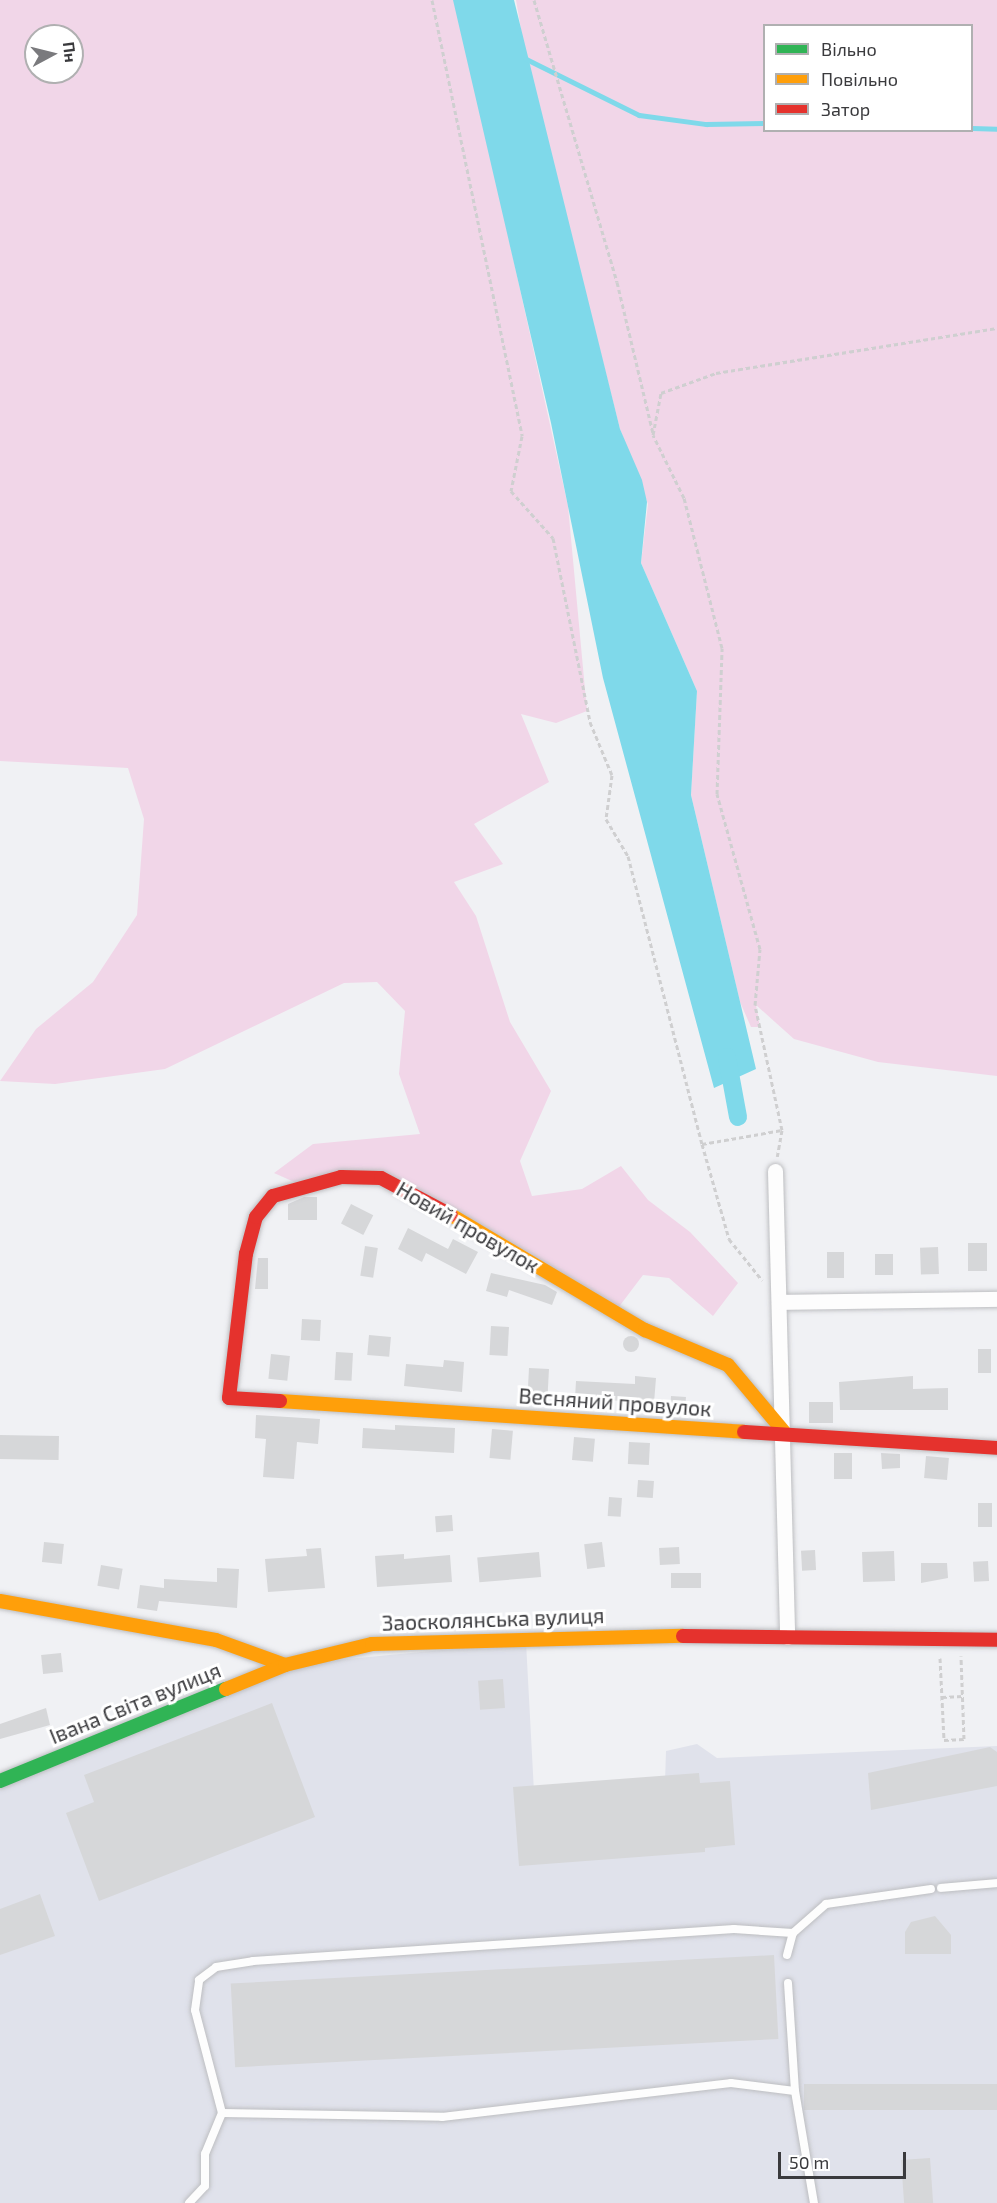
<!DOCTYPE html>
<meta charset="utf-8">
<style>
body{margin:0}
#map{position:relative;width:997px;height:2203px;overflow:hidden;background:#f0f1f4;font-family:"Exo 2",sans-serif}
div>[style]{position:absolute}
.built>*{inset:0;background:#e0e2eb}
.green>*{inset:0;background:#f1d6e8}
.water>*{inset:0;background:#7fd9ea}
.stream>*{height:5px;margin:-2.5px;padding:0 2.5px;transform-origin:2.5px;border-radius:2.5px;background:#7fd9ea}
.canal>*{height:18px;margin:-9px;padding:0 9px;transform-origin:9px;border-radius:9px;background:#7fd9ea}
.building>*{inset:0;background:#d6d7d9;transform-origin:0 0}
.round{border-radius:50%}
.path>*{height:3px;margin-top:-1.5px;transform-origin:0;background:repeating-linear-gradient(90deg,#cfcfd0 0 4.5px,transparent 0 7.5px)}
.roads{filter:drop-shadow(0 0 2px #bdbec1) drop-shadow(0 0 2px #bdbec1)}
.lane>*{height:8px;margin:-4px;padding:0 4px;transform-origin:4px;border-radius:4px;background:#fdfdfd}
.street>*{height:15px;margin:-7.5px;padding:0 7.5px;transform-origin:7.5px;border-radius:7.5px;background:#fdfdfd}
.fast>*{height:14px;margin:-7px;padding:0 7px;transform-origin:7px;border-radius:7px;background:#30b455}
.slow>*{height:14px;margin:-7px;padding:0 7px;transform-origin:7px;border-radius:7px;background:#ff9f0a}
.jam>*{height:14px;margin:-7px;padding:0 7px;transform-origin:7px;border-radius:7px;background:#e5322d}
span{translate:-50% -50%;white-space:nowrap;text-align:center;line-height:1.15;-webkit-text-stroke:6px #fff;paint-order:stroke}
.street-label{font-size:21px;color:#3a3a3d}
.legend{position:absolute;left:763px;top:24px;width:210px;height:108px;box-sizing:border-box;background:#fff;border:2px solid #b0b0b1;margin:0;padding:8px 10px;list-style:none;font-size:18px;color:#3a3a3d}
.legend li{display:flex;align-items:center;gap:12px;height:30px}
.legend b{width:30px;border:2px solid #b0b0b1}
.north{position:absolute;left:24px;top:24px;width:60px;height:60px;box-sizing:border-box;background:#fff;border:2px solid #b0b0b1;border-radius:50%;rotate:83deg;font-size:16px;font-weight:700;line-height:24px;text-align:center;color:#3a3a3d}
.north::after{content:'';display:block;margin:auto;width:21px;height:27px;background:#7a7a7d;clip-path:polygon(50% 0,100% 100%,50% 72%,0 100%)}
.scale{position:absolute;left:778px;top:2152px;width:128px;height:27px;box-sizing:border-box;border:3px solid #3a3a3d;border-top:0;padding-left:8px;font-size:18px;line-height:21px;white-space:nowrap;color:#3a3a3d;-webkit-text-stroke:4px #fff;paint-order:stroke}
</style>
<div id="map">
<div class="built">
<div style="clip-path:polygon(526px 1642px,534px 1792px,665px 1782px,666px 1751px,697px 1744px,717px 1758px,997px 1746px,997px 2203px,0 2203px,0 1786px,285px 1665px)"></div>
</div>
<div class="green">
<div style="clip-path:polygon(evenodd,0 0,456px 0,568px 506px,587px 711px,556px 723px,521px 714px,549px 782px,474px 824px,503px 864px,454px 882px,476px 916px,510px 1022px,551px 1091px,520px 1161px,532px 1196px,582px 1189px,621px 1166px,648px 1200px,690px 1232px,738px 1283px,713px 1316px,669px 1278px,643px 1275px,615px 1312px,411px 1191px,356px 1177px,301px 1185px,274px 1173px,313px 1144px,420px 1134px,399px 1074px,405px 1011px,377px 982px,344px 983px,165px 1069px,55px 1084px,0 1081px,36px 1029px,93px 982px,137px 915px,144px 819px,128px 768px,0 761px,0 0,36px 36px,72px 36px,72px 72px,36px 72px,36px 36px)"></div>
<div style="clip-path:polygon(evenodd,516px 0,997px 0,997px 1076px,878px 1062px,794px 1039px,756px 1005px,760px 1027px,751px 1027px,740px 1002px,691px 795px,697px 691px,641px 563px,648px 504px,620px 429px,526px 59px,516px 0,764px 26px,972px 26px,972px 130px,764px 130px,764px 26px)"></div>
</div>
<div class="water">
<div style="clip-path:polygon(453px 0,514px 0,620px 429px,642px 480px,647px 502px,641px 563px,697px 691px,691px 795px,756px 1069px,714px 1088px,603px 678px,551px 423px)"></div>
</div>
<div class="stream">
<div style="left:526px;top:59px;width:126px;rotate:26.4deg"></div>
<div style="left:639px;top:115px;width:68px;rotate:7.7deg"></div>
<div style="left:706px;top:124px;width:58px;rotate:-1deg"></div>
<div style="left:972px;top:128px;width:25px;rotate:2deg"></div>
</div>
<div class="canal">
<div style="left:727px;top:1057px;width:61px;rotate:79.6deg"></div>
</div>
<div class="building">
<div style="clip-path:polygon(304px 1197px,317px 1197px,317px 1220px,288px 1220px,288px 1204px)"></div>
<div style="left:351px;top:1204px;width:25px;height:22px;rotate:27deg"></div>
<div style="clip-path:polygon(408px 1228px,448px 1249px,453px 1239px,478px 1252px,466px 1274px,426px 1253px,422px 1262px,398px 1249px)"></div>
<div style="left:968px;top:1243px;width:19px;height:28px"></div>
<div style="left:365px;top:1246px;width:13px;height:30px;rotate:9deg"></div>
<div style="left:938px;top:1247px;width:27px;height:18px;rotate:88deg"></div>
<div style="left:844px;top:1252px;width:26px;height:17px;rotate:90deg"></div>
<div style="left:893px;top:1254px;width:21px;height:18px;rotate:90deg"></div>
<div style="clip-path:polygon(258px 1258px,268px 1258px,268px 1289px,255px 1289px)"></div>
<div style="clip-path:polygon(491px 1273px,545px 1285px,557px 1292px,552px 1305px,509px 1290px,507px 1297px,486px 1291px)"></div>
<div style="left:302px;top:1319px;width:19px;height:21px;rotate:3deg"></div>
<div style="left:491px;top:1326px;width:18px;height:29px;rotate:3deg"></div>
<div style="left:369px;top:1335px;width:22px;height:20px;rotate:5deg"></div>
<div class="round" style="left:623px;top:1336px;width:16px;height:16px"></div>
<div style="left:978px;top:1349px;width:13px;height:24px"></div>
<div style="left:336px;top:1352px;width:17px;height:28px;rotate:3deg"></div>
<div style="left:271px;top:1354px;width:19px;height:25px;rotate:6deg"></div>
<div style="clip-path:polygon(444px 1360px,464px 1362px,462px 1392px,404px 1386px,406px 1364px,443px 1367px)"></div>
<div style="left:529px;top:1368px;width:20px;height:27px;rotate:3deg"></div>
<div style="clip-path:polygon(635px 1376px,656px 1378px,654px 1403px,575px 1398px,576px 1381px,635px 1384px)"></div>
<div style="clip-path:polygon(913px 1376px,913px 1389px,948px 1388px,948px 1410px,840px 1410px,839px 1382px)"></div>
<div style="left:671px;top:1396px;width:15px;height:14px;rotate:4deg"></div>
<div style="left:809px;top:1402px;width:24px;height:21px"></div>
<div style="clip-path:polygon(256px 1415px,320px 1419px,318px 1444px,297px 1442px,294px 1479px,263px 1477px,266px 1439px,255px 1438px)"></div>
<div style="clip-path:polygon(395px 1425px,455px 1428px,454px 1453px,362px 1448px,363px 1428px,395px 1430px)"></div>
<div style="left:492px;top:1429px;width:21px;height:29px;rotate:5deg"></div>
<div style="left:0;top:1435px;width:59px;height:24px;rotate:1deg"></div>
<div style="left:574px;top:1437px;width:21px;height:23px;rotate:5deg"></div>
<div style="left:629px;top:1442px;width:21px;height:22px;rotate:3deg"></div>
<div style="left:852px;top:1453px;width:26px;height:18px;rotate:90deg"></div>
<div style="clip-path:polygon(881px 1453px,900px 1454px,900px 1468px,882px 1469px)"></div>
<div style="left:926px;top:1456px;width:23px;height:22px;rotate:5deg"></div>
<div style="left:638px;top:1480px;width:16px;height:17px;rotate:4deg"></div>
<div style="left:609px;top:1497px;width:13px;height:19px;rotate:4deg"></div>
<div style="left:978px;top:1503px;width:14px;height:24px"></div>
<div style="left:452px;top:1515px;width:16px;height:17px;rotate:86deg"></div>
<div style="left:44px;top:1542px;width:20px;height:20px;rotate:6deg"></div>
<div style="left:602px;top:1542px;width:25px;height:18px;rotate:83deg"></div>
<div style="left:679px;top:1547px;width:17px;height:20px;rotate:87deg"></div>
<div style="clip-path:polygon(321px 1548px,325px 1588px,268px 1592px,265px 1559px,307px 1556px,306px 1549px)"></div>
<div style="left:815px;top:1550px;width:20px;height:14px;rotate:87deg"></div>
<div style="left:894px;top:1551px;width:30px;height:32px;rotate:88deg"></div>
<div style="left:539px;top:1552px;width:25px;height:62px;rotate:85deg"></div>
<div style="clip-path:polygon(404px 1554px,404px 1559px,450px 1555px,452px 1582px,377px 1587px,375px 1556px)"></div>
<div style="left:988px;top:1561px;width:20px;height:15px;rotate:87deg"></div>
<div style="clip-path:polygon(921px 1563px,947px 1563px,948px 1578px,921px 1583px)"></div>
<div style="left:101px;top:1565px;width:22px;height:21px;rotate:10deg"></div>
<div style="clip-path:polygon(217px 1568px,239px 1569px,237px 1608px,159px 1601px,157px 1611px,137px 1608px,140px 1585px,164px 1588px,164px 1579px,217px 1582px)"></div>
<div style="left:671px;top:1573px;width:30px;height:15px"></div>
<div style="left:61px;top:1653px;width:19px;height:20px;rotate:84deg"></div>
<div style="left:503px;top:1679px;width:29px;height:25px;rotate:86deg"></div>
<div style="clip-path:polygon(272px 1703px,315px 1817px,99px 1901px,66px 1813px,94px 1802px,84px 1775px)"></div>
<div style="clip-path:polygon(46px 1708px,50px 1725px,0 1739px,0 1724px)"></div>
<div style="clip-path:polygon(990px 1747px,997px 1752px,997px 1786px,871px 1810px,868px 1773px)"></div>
<div style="clip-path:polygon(699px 1773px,700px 1783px,730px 1781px,735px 1845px,705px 1848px,705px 1852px,519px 1866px,513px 1787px)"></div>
<div style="clip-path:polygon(40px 1894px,55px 1936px,0 1955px,0 1909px)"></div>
<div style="clip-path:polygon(935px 1916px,951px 1935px,951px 1954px,905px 1954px,905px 1932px,911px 1922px)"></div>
<div style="left:774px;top:1955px;width:84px;height:544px;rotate:87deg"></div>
<div style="left:997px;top:2084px;width:26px;height:193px;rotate:90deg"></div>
<div style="left:930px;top:2158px;width:45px;height:29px;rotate:86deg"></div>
</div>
<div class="path">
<div style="left:432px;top:0;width:445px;rotate:78.3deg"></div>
<div style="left:522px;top:436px;width:56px;rotate:101.3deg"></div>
<div style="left:511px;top:491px;width:63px;rotate:48.2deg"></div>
<div style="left:553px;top:538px;width:188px;rotate:78.6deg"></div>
<div style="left:590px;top:722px;width:57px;rotate:67.5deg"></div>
<div style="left:612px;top:775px;width:44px;rotate:97.8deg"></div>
<div style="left:606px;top:819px;width:43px;rotate:59.3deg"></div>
<div style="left:628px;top:856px;width:297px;rotate:75.6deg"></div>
<div style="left:702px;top:1144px;width:81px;rotate:-9.9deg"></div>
<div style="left:782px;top:1130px;width:27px;rotate:100deg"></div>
<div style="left:534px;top:0;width:294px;rotate:73.6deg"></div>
<div style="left:617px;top:282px;width:155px;rotate:76.6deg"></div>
<div style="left:782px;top:1130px;width:128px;rotate:-102.2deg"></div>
<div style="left:755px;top:1005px;width:56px;rotate:-84.9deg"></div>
<div style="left:760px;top:949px;width:161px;rotate:-105.5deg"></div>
<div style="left:717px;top:794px;width:146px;rotate:-88deg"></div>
<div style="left:722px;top:648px;width:155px;rotate:-104.2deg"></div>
<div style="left:684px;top:498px;width:70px;rotate:-116.2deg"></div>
<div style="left:653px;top:435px;width:43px;rotate:-79.2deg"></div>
<div style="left:661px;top:393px;width:59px;rotate:-20deg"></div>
<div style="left:716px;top:373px;width:285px;rotate:-9.1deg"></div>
<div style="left:702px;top:1144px;width:99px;rotate:74.1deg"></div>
<div style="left:729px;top:1239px;width:53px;rotate:51.2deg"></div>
<div style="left:940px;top:1658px;width:82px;rotate:87.2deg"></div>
<div style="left:944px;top:1740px;width:20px;rotate:-3deg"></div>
<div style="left:964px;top:1739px;width:83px;rotate:-92.1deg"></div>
<div style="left:942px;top:1697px;width:21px;rotate:-3deg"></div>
</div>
<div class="roads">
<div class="lane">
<div style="left:941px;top:1888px;width:56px;rotate:-5.1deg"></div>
<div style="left:787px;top:1955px;width:23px;rotate:-75deg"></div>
<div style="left:793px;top:1933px;width:44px;rotate:-41.3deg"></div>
<div style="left:826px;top:1904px;width:106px;rotate:-8.1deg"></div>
<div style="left:788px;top:1983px;width:108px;rotate:86.3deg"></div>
<div style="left:795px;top:2091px;width:114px;rotate:80.4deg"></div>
<div style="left:222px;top:2113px;width:220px;rotate:1deg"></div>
<div style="left:442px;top:2117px;width:291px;rotate:-6.7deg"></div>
<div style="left:731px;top:2083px;width:64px;rotate:7.1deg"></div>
<div style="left:189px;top:2203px;width:23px;rotate:-47deg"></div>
<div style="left:205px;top:2186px;width:32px;rotate:-90deg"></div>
<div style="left:205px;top:2154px;width:44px;rotate:-67.5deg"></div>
<div style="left:222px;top:2113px;width:106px;rotate:-104.7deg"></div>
<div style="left:195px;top:2010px;width:30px;rotate:-82deg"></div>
<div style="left:199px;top:1980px;width:21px;rotate:-37deg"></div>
<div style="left:216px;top:1967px;width:37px;rotate:-9deg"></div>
<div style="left:253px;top:1961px;width:482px;rotate:-3.8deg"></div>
<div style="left:734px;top:1929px;width:59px;rotate:3.9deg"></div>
</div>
<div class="street">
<div style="left:775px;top:1171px;width:466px;rotate:88.5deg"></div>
<div style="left:780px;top:1302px;width:217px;rotate:-0.8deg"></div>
</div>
<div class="fast">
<div style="left:0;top:1781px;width:244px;rotate:-22.2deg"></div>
</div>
<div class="slow">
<div style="left:451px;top:1215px;width:226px;rotate:30.7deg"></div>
<div style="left:645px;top:1330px;width:90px;rotate:22.9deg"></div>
<div style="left:728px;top:1365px;width:90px;rotate:50deg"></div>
<div style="left:280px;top:1401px;width:465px;rotate:3.8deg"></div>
<div style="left:0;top:1601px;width:219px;rotate:10.2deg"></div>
<div style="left:216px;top:1640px;width:73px;rotate:19.9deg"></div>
<div style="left:226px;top:1689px;width:64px;rotate:-22.1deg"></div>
<div style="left:285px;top:1665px;width:89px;rotate:-13.6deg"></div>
<div style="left:372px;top:1644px;width:311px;rotate:-1.5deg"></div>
</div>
<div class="jam">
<div style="left:280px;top:1401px;width:51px;rotate:-176.6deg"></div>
<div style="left:229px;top:1398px;width:145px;rotate:-83.3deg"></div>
<div style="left:246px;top:1254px;width:38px;rotate:-75deg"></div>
<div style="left:256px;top:1217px;width:27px;rotate:-51deg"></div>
<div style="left:273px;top:1196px;width:71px;rotate:-15.6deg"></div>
<div style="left:341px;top:1177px;width:40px;rotate:1.4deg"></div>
<div style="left:381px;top:1178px;width:79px;rotate:27.9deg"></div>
<div style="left:744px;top:1432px;width:254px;rotate:3.6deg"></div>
<div style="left:683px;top:1636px;width:314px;rotate:0.7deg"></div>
</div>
</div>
<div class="street-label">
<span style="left:468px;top:1227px;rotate:30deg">Новий провулок</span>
<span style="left:615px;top:1402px;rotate:4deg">Весняний провулок</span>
<span style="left:493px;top:1619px;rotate:-2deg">Заосколянська вулиця</span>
<span style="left:135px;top:1703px;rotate:-22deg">Івана Світа вулиця</span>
</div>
<ul class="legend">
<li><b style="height:8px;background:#30b455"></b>Вільно</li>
<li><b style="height:8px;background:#ff9f0a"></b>Повільно</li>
<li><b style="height:8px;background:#e5322d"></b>Затор</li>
</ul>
<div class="north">Пн</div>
<div class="scale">50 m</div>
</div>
